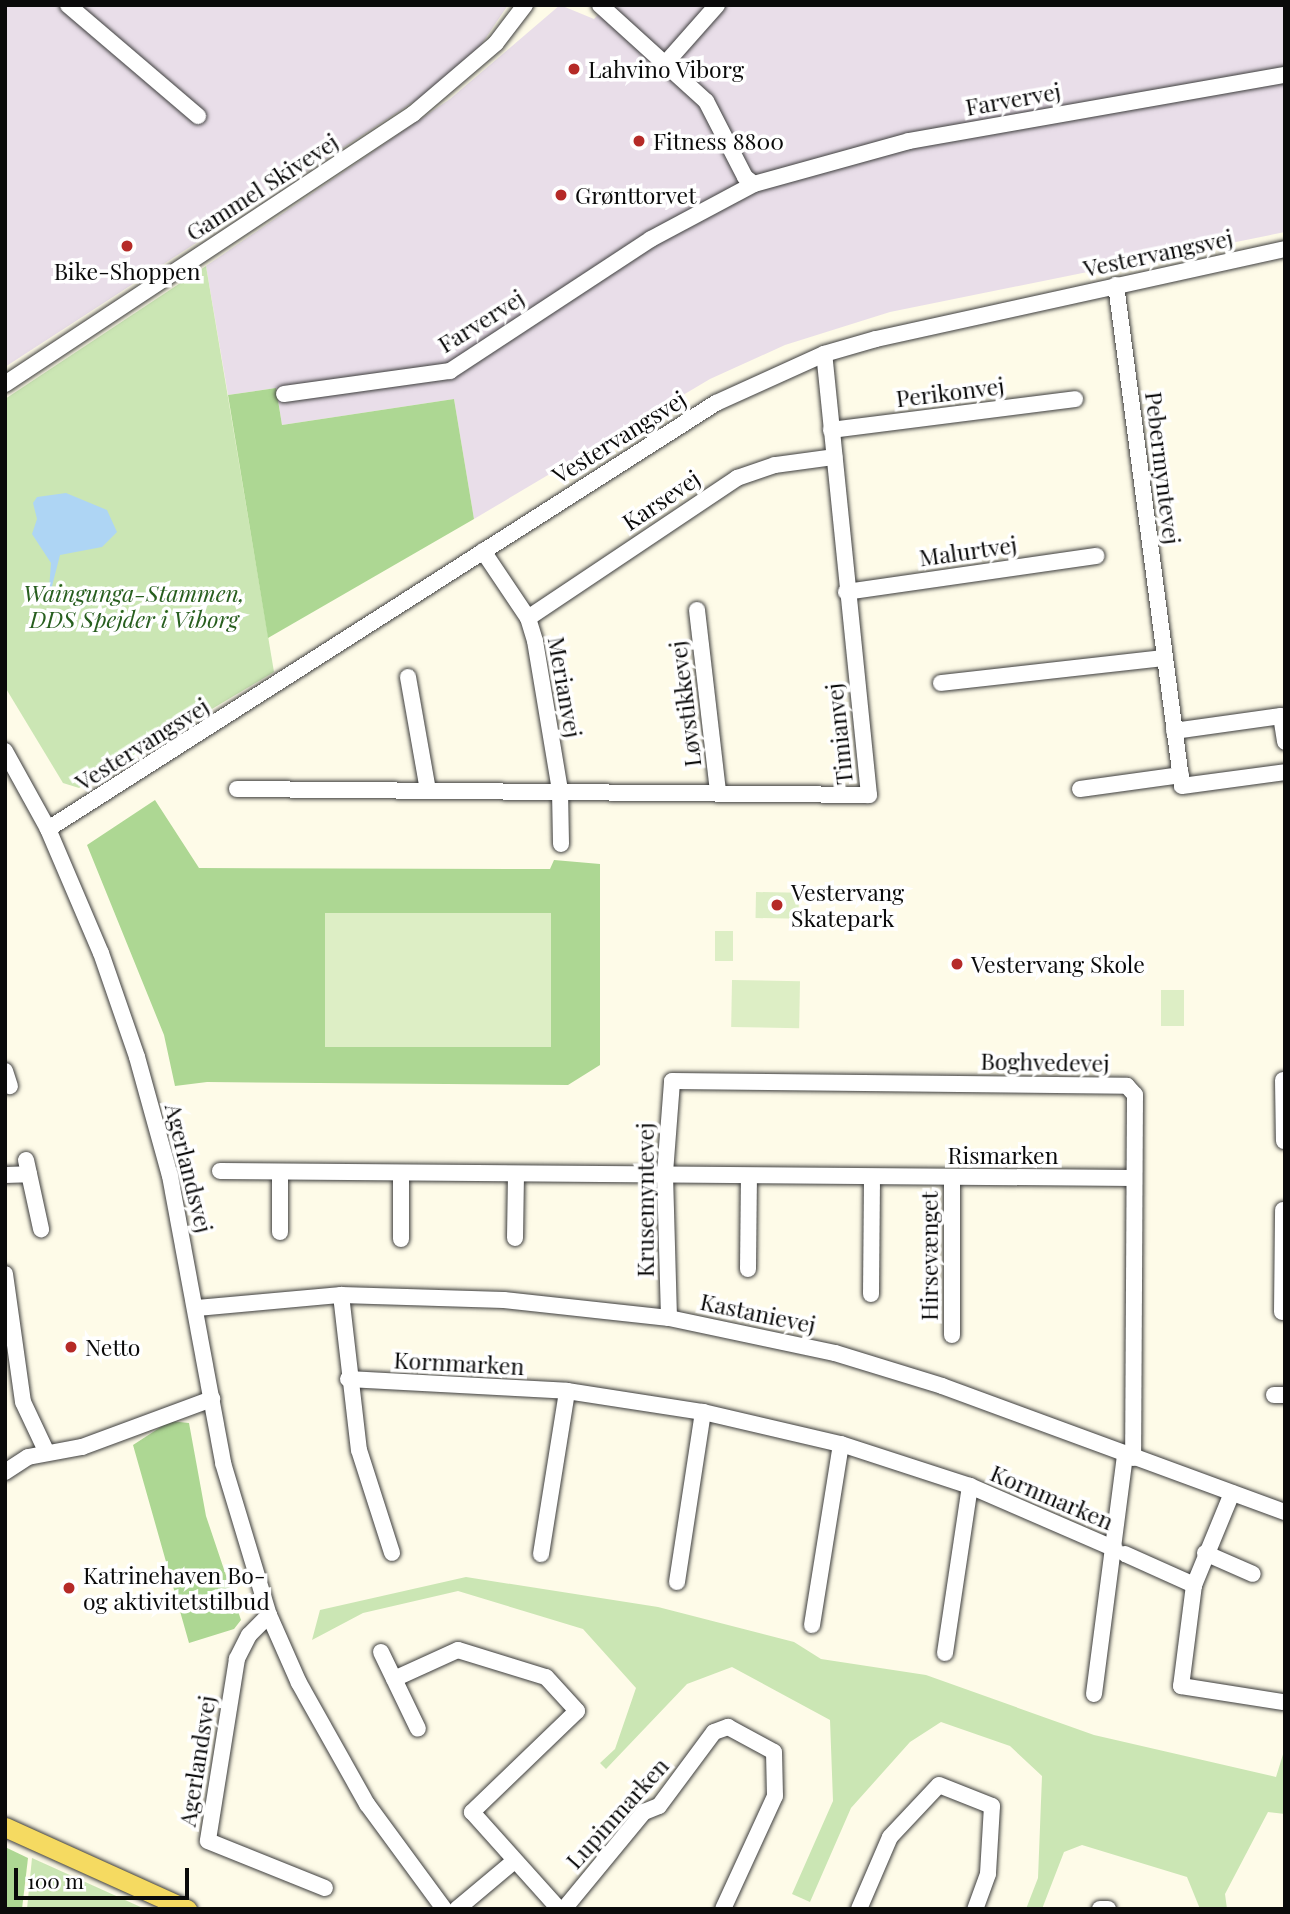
<!DOCTYPE html>
<meta charset="utf-8">
<style>
body{margin:0}
#map{position:relative;width:1290px;height:1914px;overflow:hidden;background:#fefbe8;font-family:"Playfair Display",serif}
div>[style]{position:absolute}
.industrial>*{inset:0;background:#e9dee9}
.green>*{inset:0;background:#cbe6b4}
.forest>*{inset:0;background:#add793}
.pitch>*{inset:0;background:#ddeec5;transform-origin:0 0}
.water>*{inset:0;background:#aed5f4}
.roads{filter:drop-shadow(0 0 2px #3d3d3d) drop-shadow(0 0 2px #3d3d3d)}
.minor>*{height:16px;margin:-8px;padding:0 8px;transform-origin:8px;border-radius:8px;background:#fff}
.major>*{height:19px;margin:-9.5px;padding:0 9.5px;transform-origin:9.5px;border-radius:9.5px;background:#f5da61}
.dots>*{width:19px;height:19px;translate:-50% -50%;box-sizing:border-box;border:4px solid #fff;border-radius:50%}
span{translate:-50% -50%;white-space:nowrap;text-align:center;line-height:1.15;-webkit-text-stroke:7px #fff;paint-order:stroke}
.poi-label{font-size:23px;color:#0a0a0a}
.left{translate:0 -50%;text-align:left}
.street-label{font-size:23px;color:#0a0a0a}
.park-label{font-size:23px;color:#275e1e;font-style:italic}
.frame{position:absolute;inset:0;border:7px solid #0a0a0a;pointer-events:none}
.scale{position:absolute;left:14px;top:1868px;width:175px;height:32px;box-sizing:border-box;border:4px solid #0a0a0a;border-top:0;padding-left:9px;font-size:21px;line-height:24px;white-space:nowrap;color:#0a0a0a;-webkit-text-stroke:5px #fff;paint-order:stroke}
</style>
<div id="map">
<div class="industrial">
<div style="clip-path:polygon(5px 5px,508px 5px,481px 45px,421px 97px,5px 367px)"></div>
<div style="clip-path:polygon(560px 5px,594px 19px,607px 5px,1285px 5px,1285px 232px,890px 312px,785px 345px,710px 379px,474px 519px,454px 399px,282px 425px,276px 388px,228px 395px,206px 266px,450px 99px)"></div>
</div>
<div class="green">
<div style="clip-path:polygon(206px 266px,274px 672px,79px 788px,63px 783px,5px 687px,5px 399px)"></div>
<div style="clip-path:polygon(466px 1577px,658px 1607px,794px 1642px,821px 1659px,926px 1675px,1094px 1735px,1276px 1777px,1285px 1748px,1285px 1814px,1268px 1812px,1225px 1894px,1227px 1909px,1200px 1909px,1187px 1877px,1082px 1845px,1064px 1852px,1042px 1909px,1026px 1909px,1038px 1878px,1042px 1776px,1010px 1746px,941px 1722px,910px 1742px,851px 1808px,810px 1902px,792px 1894px,833px 1801px,830px 1720px,732px 1667px,687px 1684px,606px 1769px,600px 1763px,615px 1749px,636px 1688px,583px 1629px,458px 1591px,363px 1613px,312px 1640px,320px 1610px)"></div>
<div style="clip-path:polygon(32px 1858px,145px 1909px,27px 1909px)"></div>
</div>
<div class="forest">
<div style="clip-path:polygon(276px 388px,282px 425px,454px 399px,474px 519px,268px 638px,228px 395px)"></div>
<div style="clip-path:polygon(155px 800px,199px 868px,550px 869px,554px 860px,600px 864px,600px 1065px,568px 1085px,207px 1082px,175px 1086px,164px 1035px,87px 845px)"></div>
<div style="clip-path:polygon(170px 1421px,189px 1423px,206px 1516px,241px 1620px,234px 1629px,189px 1643px,133px 1445px)"></div>
<div style="clip-path:polygon(5px 1847px,28px 1858px,22px 1909px,5px 1909px)"></div>
</div>
<div class="pitch">
<div style="left:756px;top:892px;width:43px;height:26px;rotate:1deg"></div>
<div style="left:551px;top:913px;width:134px;height:226px;rotate:90deg"></div>
<div style="left:715px;top:931px;width:18px;height:30px"></div>
<div style="left:732px;top:980px;width:68px;height:47px;rotate:1deg"></div>
<div style="left:1161px;top:990px;width:23px;height:36px"></div>
</div>
<div class="water">
<div style="clip-path:polygon(66px 493px,107px 510px,117px 532px,102px 547px,60px 555px,48px 602px,51px 563px,32px 534px,37px 519px,33px 503px,37px 497px)"></div>
</div>
<div class="roads">
<div class="minor">
<div style="left:68px;top:5px;width:171px;rotate:40.5deg"></div>
<div style="left:600px;top:5px;width:143px;rotate:42.2deg"></div>
<div style="left:706px;top:101px;width:85px;rotate:62.8deg"></div>
<div style="left:745px;top:177px;width:11px;rotate:38deg"></div>
<div style="left:754px;top:184px;width:161px;rotate:-15.5deg"></div>
<div style="left:909px;top:141px;width:382px;rotate:-10deg"></div>
<div style="left:664px;top:65px;width:80px;rotate:-48.5deg"></div>
<div style="left:1116px;top:285px;width:505px;rotate:82.5deg"></div>
<div style="left:1182px;top:786px;width:104px;rotate:-7.7deg"></div>
<div style="left:5px;top:384px;width:489px;rotate:-33.5deg"></div>
<div style="left:413px;top:114px;width:109px;rotate:-40.5deg"></div>
<div style="left:496px;top:43px;width:48px;rotate:-52.7deg"></div>
<div style="left:284px;top:394px;width:168px;rotate:-7.9deg"></div>
<div style="left:450px;top:371px;width:240px;rotate:-33.3deg"></div>
<div style="left:651px;top:239px;width:117px;rotate:-28.1deg"></div>
<div style="left:831px;top:430px;width:246px;rotate:-7.2deg"></div>
<div style="left:483px;top:551px;width:81px;rotate:56.1deg"></div>
<div style="left:528px;top:618px;width:24px;rotate:73deg"></div>
<div style="left:535px;top:641px;width:152px;rotate:80.5deg"></div>
<div style="left:560px;top:791px;width:53px;rotate:88.9deg"></div>
<div style="left:846px;top:592px;width:253px;rotate:-8.2deg"></div>
<div style="left:697px;top:610px;width:183px;rotate:83.4deg"></div>
<div style="left:528px;top:618px;width:252px;rotate:-33.8deg"></div>
<div style="left:737px;top:478px;width:40px;rotate:-18.9deg"></div>
<div style="left:775px;top:465px;width:60px;rotate:-7.7deg"></div>
<div style="left:408px;top:677px;width:115px;rotate:80deg"></div>
<div style="left:941px;top:683px;width:225px;rotate:-6.4deg"></div>
<div style="left:1174px;top:731px;width:108px;rotate:-8deg"></div>
<div style="left:1281px;top:716px;width:26px;rotate:81deg"></div>
<div style="left:5px;top:751px;width:89px;rotate:61.1deg"></div>
<div style="left:48px;top:829px;width:135px;rotate:66.9deg"></div>
<div style="left:101px;top:953px;width:110px;rotate:70.9deg"></div>
<div style="left:137px;top:1057px;width:123px;rotate:74.5deg"></div>
<div style="left:170px;top:1176px;width:292px;rotate:79.5deg"></div>
<div style="left:223px;top:1463px;width:159px;rotate:73.2deg"></div>
<div style="left:269px;top:1615px;width:74px;rotate:66.2deg"></div>
<div style="left:299px;top:1683px;width:139px;rotate:60.7deg"></div>
<div style="left:367px;top:1804px;width:130px;rotate:53.7deg"></div>
<div style="left:237px;top:789px;width:632px;rotate:0.54deg"></div>
<div style="left:869px;top:795px;width:443px;rotate:-95.8deg"></div>
<div style="left:1080px;top:789px;width:102px;rotate:-7.9deg"></div>
<div style="left:48px;top:829px;width:792px;rotate:-32.53deg"></div>
<div style="left:716px;top:403px;width:119px;rotate:-24.4deg"></div>
<div style="left:824px;top:354px;width:54px;rotate:-16.1deg"></div>
<div style="left:876px;top:339px;width:419px;rotate:-12.4deg"></div>
<div style="left:5px;top:1071px;width:16px;rotate:72deg"></div>
<div style="left:1283px;top:1080px;width:61px;rotate:89.1deg"></div>
<div style="left:26px;top:1160px;width:71px;rotate:77.7deg"></div>
<div style="left:220px;top:1171px;width:914px;rotate:0.44deg"></div>
<div style="left:280px;top:1172px;width:60px;rotate:90deg"></div>
<div style="left:5px;top:1175px;width:24px;rotate:-2deg"></div>
<div style="left:515px;top:1238px;width:63px;rotate:-89.1deg"></div>
<div style="left:401px;top:1239px;width:66px;rotate:-90deg"></div>
<div style="left:748px;top:1269px;width:92px;rotate:-89.4deg"></div>
<div style="left:5px;top:1274px;width:129px;rotate:82deg"></div>
<div style="left:23px;top:1402px;width:56px;rotate:64.8deg"></div>
<div style="left:871px;top:1294px;width:117px;rotate:-89.5deg"></div>
<div style="left:341px;top:1295px;width:156px;rotate:83.4deg"></div>
<div style="left:359px;top:1450px;width:108px;rotate:72.2deg"></div>
<div style="left:197px;top:1308px;width:145px;rotate:-5.2deg"></div>
<div style="left:341px;top:1295px;width:163px;rotate:1.8deg"></div>
<div style="left:504px;top:1300px;width:166px;rotate:6.2deg"></div>
<div style="left:669px;top:1318px;width:170px;rotate:11.9deg"></div>
<div style="left:835px;top:1353px;width:112px;rotate:17.1deg"></div>
<div style="left:942px;top:1386px;width:365px;rotate:20.2deg"></div>
<div style="left:1282px;top:1312px;width:102px;rotate:-89.4deg"></div>
<div style="left:669px;top:1318px;width:145px;rotate:-91.6deg"></div>
<div style="left:665px;top:1173px;width:92px;rotate:-85.6deg"></div>
<div style="left:672px;top:1081px;width:455px;rotate:0.6deg"></div>
<div style="left:1127px;top:1086px;width:12px;rotate:48deg"></div>
<div style="left:1135px;top:1095px;width:363px;rotate:90.3deg"></div>
<div style="left:952px;top:1335px;width:158px;rotate:-90deg"></div>
<div style="left:348px;top:1379px;width:219px;rotate:3.1deg"></div>
<div style="left:567px;top:1391px;width:138px;rotate:8.8deg"></div>
<div style="left:703px;top:1412px;width:142px;rotate:13.1deg"></div>
<div style="left:841px;top:1444px;width:136px;rotate:18deg"></div>
<div style="left:970px;top:1486px;width:158px;rotate:23.5deg"></div>
<div style="left:1274px;top:1395px;width:11px"></div>
<div style="left:5px;top:1472px;width:27px;rotate:-33deg"></div>
<div style="left:28px;top:1457px;width:55px;rotate:-10.5deg"></div>
<div style="left:82px;top:1447px;width:139px;rotate:-20.3deg"></div>
<div style="left:1232px;top:1493px;width:100px;rotate:112.4deg"></div>
<div style="left:1194px;top:1585px;width:102px;rotate:97.3deg"></div>
<div style="left:1181px;top:1686px;width:102px;rotate:9deg"></div>
<div style="left:1205px;top:1553px;width:52px;rotate:23.6deg"></div>
<div style="left:541px;top:1554px;width:165px;rotate:-80.9deg"></div>
<div style="left:1125px;top:1554px;width:76px;rotate:24.2deg"></div>
<div style="left:677px;top:1582px;width:172px;rotate:-81.3deg"></div>
<div style="left:269px;top:1615px;width:28px;rotate:135deg"></div>
<div style="left:249px;top:1635px;width:27px;rotate:117deg"></div>
<div style="left:237px;top:1659px;width:184px;rotate:99.1deg"></div>
<div style="left:208px;top:1841px;width:126px;rotate:21.9deg"></div>
<div style="left:812px;top:1625px;width:183px;rotate:-80.9deg"></div>
<div style="left:381px;top:1652px;width:85px;rotate:64.3deg"></div>
<div style="left:945px;top:1653px;width:169px;rotate:-81.5deg"></div>
<div style="left:394px;top:1679px;width:70px;rotate:-24.4deg"></div>
<div style="left:458px;top:1650px;width:92px;rotate:17.1deg"></div>
<div style="left:546px;top:1677px;width:46px;rotate:47.6deg"></div>
<div style="left:577px;top:1711px;width:146px;rotate:136.1deg"></div>
<div style="left:472px;top:1812px;width:130px;rotate:48.1deg"></div>
<div style="left:1094px;top:1694px;width:241px;rotate:-82.6deg"></div>
<div style="left:457px;top:1909px;width:73px;rotate:-40deg"></div>
<div style="left:564px;top:1909px;width:126px;rotate:-50.5deg"></div>
<div style="left:644px;top:1812px;width:16px;rotate:-22deg"></div>
<div style="left:659px;top:1806px;width:92px;rotate:-53.4deg"></div>
<div style="left:714px;top:1732px;width:15px;rotate:-20deg"></div>
<div style="left:728px;top:1727px;width:52px;rotate:28.5deg"></div>
<div style="left:774px;top:1752px;width:44px;rotate:88.7deg"></div>
<div style="left:775px;top:1796px;width:124px;rotate:114.7deg"></div>
<div style="left:859px;top:1909px;width:78px;rotate:-66.7deg"></div>
<div style="left:890px;top:1837px;width:71px;rotate:-46.7deg"></div>
<div style="left:939px;top:1785px;width:57px;rotate:21.6deg"></div>
<div style="left:992px;top:1806px;width:68px;rotate:93.4deg"></div>
<div style="left:988px;top:1874px;width:37px;rotate:110deg"></div>
<div style="left:1100px;top:1909px;width:8px"></div>
</div>
<div class="major">
<div style="left:5px;top:1827px;width:200px;rotate:24.3deg"></div>
</div>
</div>
<div class="dots">
<div style="left:574px;top:69px;background:#b52a27"></div>
<div style="left:639px;top:141px;background:#b52a27"></div>
<div style="left:561px;top:195px;background:#b52a27"></div>
<div style="left:127px;top:246px;background:#b52a27"></div>
<div style="left:777px;top:905px;background:#b52a27"></div>
<div style="left:957px;top:964px;background:#b52a27"></div>
<div style="left:71px;top:1347px;background:#b52a27"></div>
<div style="left:69px;top:1588px;background:#b52a27"></div>
</div>
<div class="poi-label">
<span class="left" style="left:588px;top:69px">Lahvino Viborg</span>
<span class="left" style="left:653px;top:141px">Fitness 8800</span>
<span class="left" style="left:575px;top:195px">Grønttorvet</span>
<span style="left:127px;top:271px">Bike-Shoppen</span>
<span class="left" style="left:791px;top:905px">Vestervang<br>Skatepark</span>
<span class="left" style="left:971px;top:964px">Vestervang Skole</span>
<span class="left" style="left:85px;top:1347px">Netto</span>
<span class="left" style="left:83px;top:1588px">Katrinehaven Bo-<br>og aktivitetstilbud</span>
</div>
<div class="street-label">
<span style="left:1013px;top:99px;rotate:-10deg">Farvervej</span>
<span style="left:262px;top:187px;rotate:-33deg">Gammel Skivevej</span>
<span style="left:1158px;top:253px;rotate:-12deg">Vestervangsvej</span>
<span style="left:481px;top:321px;rotate:-32deg">Farvervej</span>
<span style="left:950px;top:392px;rotate:-7deg">Perikonvej</span>
<span style="left:619px;top:437px;rotate:-32deg">Vestervangsvej</span>
<span style="left:1163px;top:468px;rotate:83deg">Pebermyntevej</span>
<span style="left:661px;top:500px;rotate:-34deg">Karsevej</span>
<span style="left:968px;top:551px;rotate:-8deg">Malurtvej</span>
<span style="left:565px;top:687px;rotate:80deg">Merianvej</span>
<span style="left:685px;top:704px;rotate:-97deg">Løvstikkevej</span>
<span style="left:839px;top:734px;rotate:-96deg">Timianvej</span>
<span style="left:142px;top:744px;rotate:-32deg">Vestervangsvej</span>
<span style="left:1045px;top:1062px;rotate:1deg">Boghvedevej</span>
<span style="left:1003px;top:1155px">Rismarken</span>
<span style="left:189px;top:1168px;rotate:76deg">Agerlandsvej</span>
<span style="left:645px;top:1200px;rotate:-90deg">Krusemyntevej</span>
<span style="left:929px;top:1256px;rotate:-90deg">Hirsevænget</span>
<span style="left:758px;top:1313px;rotate:12deg">Kastanievej</span>
<span style="left:459px;top:1363px;rotate:3deg">Kornmarken</span>
<span style="left:1052px;top:1497px;rotate:23deg">Kornmarken</span>
<span style="left:197px;top:1761px;rotate:-81deg">Agerlandsvej</span>
<span style="left:617px;top:1813px;rotate:-48deg">Lupinmarken</span>
</div>
<div class="park-label">
<span style="left:134px;top:606px">Waingunga-Stammen,<br>DDS Spejder i Viborg</span>
</div>
<div class="frame"></div>
<div class="scale">100 m</div>
</div>
